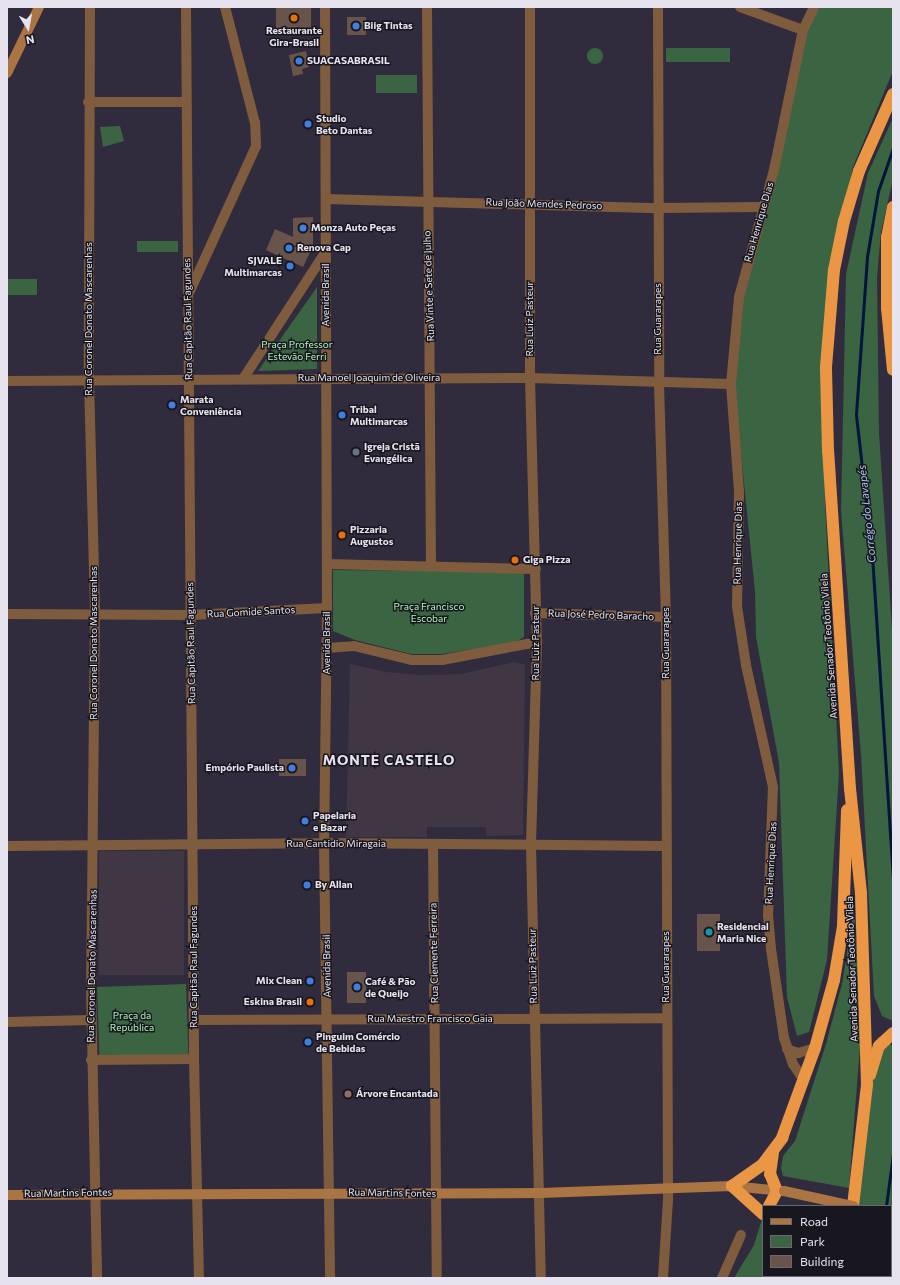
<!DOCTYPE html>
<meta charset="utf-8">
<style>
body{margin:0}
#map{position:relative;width:900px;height:1285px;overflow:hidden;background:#312c3d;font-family:Commissioner,sans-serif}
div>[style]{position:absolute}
.education>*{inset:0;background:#413644;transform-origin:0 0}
.green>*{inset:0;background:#3a6442;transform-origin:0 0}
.round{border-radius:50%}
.stream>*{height:3px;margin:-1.5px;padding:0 1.5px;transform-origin:1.5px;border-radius:1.5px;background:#03153c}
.building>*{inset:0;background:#68544a;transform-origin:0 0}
.street>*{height:10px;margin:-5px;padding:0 5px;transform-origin:5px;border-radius:5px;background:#7f5c3e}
.secondary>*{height:10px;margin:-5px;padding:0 5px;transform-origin:5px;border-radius:5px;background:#aa7443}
.highway>*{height:12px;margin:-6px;padding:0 6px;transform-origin:6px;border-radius:6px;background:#ea9644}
.secondary-bridge>*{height:10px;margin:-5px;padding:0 5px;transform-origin:5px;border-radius:5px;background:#aa7443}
.dots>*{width:11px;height:11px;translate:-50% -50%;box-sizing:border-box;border:2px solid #18161e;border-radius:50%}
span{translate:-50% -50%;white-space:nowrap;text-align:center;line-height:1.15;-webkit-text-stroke:3px #18161e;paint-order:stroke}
.poi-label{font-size:10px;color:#e6e3ee;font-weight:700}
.left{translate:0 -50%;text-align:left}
.right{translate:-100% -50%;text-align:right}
.street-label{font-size:10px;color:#e6e3ee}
.park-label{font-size:10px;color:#acf5b8}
.water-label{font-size:11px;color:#afc8f2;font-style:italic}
.district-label{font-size:14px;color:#e6e3ee;font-weight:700;letter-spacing:1px}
.frame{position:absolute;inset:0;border:8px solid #e6e3ee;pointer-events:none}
.legend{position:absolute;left:762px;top:1205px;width:130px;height:72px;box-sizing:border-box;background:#18161e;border:1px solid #6a6871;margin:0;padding:5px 7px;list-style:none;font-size:12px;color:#e6e3ee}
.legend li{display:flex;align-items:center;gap:8px;height:20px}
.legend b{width:20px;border:1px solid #6a6871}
.north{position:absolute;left:8px;top:8px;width:40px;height:40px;-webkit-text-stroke:3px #18161e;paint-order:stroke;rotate:169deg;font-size:11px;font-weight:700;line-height:16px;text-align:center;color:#e6e3ee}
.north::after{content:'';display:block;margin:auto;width:14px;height:18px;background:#e6e3ee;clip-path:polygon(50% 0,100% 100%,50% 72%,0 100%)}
</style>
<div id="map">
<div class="education">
<div style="clip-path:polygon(515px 662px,525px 665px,523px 835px,486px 836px,486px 827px,427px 827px,427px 837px,346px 837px,350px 664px,386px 672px,421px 675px,461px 674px)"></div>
<div style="left:99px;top:851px;width:85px;height:124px"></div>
</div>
<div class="green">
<div style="clip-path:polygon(818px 7px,893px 7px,893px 71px,853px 167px,832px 271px,823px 375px,825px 504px,839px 773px,827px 960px,809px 1032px,797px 1036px,787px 997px,779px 763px,756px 637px,755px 592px,734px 383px,742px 297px,806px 30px)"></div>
<div style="left:666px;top:48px;width:64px;height:14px"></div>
<div class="round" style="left:587px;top:48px;width:16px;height:16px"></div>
<div style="left:417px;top:75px;width:18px;height:41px;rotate:90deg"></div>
<div style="clip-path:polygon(893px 118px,893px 179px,881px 232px,877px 277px,879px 433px,893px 644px,893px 1021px,882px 1016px,874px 996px,861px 755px,841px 511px,846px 274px,868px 173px)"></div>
<div style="clip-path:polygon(120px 126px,124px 141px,103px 147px,100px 127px)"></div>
<div style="left:178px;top:241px;width:11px;height:41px;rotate:90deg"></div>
<div style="left:37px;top:279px;width:16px;height:30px;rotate:90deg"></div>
<div style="clip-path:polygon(317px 287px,317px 369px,258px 371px)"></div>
<div style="clip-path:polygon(333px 570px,524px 572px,524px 637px,514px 643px,442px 654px,411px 654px,355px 640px,333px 631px)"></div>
<div style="clip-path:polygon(854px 910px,862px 1020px,849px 1188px,783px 1176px,781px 1168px,783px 1156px,795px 1141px,826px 1044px,842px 984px)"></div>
<div style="left:186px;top:984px;width:70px;height:89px;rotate:88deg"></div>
<div style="clip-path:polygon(878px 1037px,893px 1046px,893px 1278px,846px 1278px,891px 1276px,891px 1206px,856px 1206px)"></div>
<div style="clip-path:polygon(762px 1219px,763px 1276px,773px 1278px,734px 1278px,754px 1245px)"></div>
</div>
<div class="stream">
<div style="left:893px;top:148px;width:46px;rotate:109.2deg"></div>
<div style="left:878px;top:191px;width:67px;rotate:99.5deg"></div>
<div style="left:867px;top:257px;width:158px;rotate:94deg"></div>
<div style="left:856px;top:415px;width:141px;rotate:83.5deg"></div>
<div style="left:872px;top:555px;width:329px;rotate:86.3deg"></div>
<div style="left:886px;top:1206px;width:52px;rotate:-82.3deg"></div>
<div style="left:876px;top:1278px;width:2px;rotate:-90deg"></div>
</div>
<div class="building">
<div style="left:276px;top:7px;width:35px;height:22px"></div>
<div style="left:347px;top:17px;width:19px;height:18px"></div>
<div style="clip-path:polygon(306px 51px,309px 67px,302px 69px,303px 74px,293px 76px,289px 55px)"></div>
<div style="clip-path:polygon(313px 217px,313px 246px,303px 267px,266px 250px,275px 229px,293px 237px,293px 218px)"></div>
<div style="left:306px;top:759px;width:17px;height:27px;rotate:90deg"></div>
<div style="left:697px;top:914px;width:23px;height:37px"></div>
<div style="left:347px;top:972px;width:19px;height:31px"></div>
</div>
<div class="street">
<div style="left:90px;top:7px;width:373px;rotate:90.2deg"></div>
<div style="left:89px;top:380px;width:235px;rotate:88.5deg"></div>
<div style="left:95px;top:615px;width:372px;rotate:90.6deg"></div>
<div style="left:91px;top:987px;width:291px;rotate:88.8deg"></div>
<div style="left:186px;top:7px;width:1052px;rotate:89.56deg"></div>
<div style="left:194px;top:1059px;width:219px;rotate:88.7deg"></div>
<div style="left:325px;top:7px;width:601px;rotate:89.81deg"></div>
<div style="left:327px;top:608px;width:235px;rotate:90.7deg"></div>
<div style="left:324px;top:843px;width:435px;rotate:89.2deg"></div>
<div style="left:427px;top:7px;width:558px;rotate:89.59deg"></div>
<div style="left:530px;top:7px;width:371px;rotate:90deg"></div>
<div style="left:530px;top:378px;width:264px;rotate:88.5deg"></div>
<div style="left:537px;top:642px;width:203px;rotate:91.7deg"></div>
<div style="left:531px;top:845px;width:433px;rotate:88.7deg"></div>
<div style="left:658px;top:7px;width:376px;rotate:89.8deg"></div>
<div style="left:659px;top:383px;width:234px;rotate:88.3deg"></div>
<div style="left:666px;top:617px;width:583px;rotate:89.8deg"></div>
<div style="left:668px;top:1200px;width:78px;rotate:93.7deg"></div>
<div style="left:740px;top:7px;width:67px;rotate:20.1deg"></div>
<div style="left:88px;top:102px;width:98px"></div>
<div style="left:326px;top:199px;width:332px;rotate:1.6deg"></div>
<div style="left:658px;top:208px;width:104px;rotate:-0.6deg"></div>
<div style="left:190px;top:291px;width:159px;rotate:-65.5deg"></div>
<div style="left:256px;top:146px;width:23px;rotate:-92deg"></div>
<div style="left:255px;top:123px;width:120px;rotate:-104.5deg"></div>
<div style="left:243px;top:379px;width:153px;rotate:-57deg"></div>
<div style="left:7px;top:381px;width:523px;rotate:-0.33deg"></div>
<div style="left:530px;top:378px;width:201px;rotate:1.7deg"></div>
<div style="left:327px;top:564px;width:209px;rotate:1.4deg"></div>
<div style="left:535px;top:613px;width:131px;rotate:1.7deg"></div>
<div style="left:7px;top:614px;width:183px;rotate:0.3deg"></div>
<div style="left:190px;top:615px;width:137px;rotate:-2.9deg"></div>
<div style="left:327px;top:648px;width:27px;rotate:-4deg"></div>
<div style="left:354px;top:646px;width:60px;rotate:13.6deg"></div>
<div style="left:412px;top:660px;width:30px"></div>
<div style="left:442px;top:660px;width:97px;rotate:-10.7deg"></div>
<div style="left:433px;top:844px;width:434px;rotate:89.5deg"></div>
<div style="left:7px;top:846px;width:317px;rotate:-0.5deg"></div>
<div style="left:324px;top:843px;width:342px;rotate:0.5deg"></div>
<div style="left:194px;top:1020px;width:473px;rotate:-0.2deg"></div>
<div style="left:7px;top:1022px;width:84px;rotate:-1.4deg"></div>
<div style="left:787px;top:1049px;width:12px;rotate:20deg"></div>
<div style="left:798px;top:1053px;width:18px;rotate:-16deg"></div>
<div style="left:91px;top:1060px;width:103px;rotate:-0.6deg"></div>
<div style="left:803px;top:1079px;width:18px;rotate:-124deg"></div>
<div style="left:793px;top:1064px;width:28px;rotate:-109deg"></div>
<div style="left:784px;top:1038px;width:90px;rotate:-98.3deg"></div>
<div style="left:771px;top:949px;width:33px;rotate:-95deg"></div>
<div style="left:768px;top:916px;width:129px;rotate:-87.8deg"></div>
<div style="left:773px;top:787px;width:125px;rotate:-102.5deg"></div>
<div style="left:746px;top:665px;width:60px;rotate:-98.7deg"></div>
<div style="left:737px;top:606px;width:115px;rotate:-89deg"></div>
<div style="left:739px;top:491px;width:107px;rotate:-94.3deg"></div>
<div style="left:731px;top:384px;width:87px;rotate:-84.7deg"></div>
<div style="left:739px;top:297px;width:132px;rotate:-74.6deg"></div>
<div style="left:774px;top:170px;width:143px;rotate:-78.3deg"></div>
<div style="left:803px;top:30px;width:25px;rotate:-64deg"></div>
<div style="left:722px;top:1278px;width:47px;rotate:-66.2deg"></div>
</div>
<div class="secondary">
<div style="left:7px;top:73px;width:73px;rotate:-64.1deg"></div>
<div style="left:7px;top:1195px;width:534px;rotate:-0.21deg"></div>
<div style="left:541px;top:1193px;width:191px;rotate:-2.1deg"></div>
<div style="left:732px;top:1186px;width:50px;rotate:5.7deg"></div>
<div style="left:891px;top:1214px;width:2px"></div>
</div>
<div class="highway">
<div style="left:893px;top:207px;width:31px;rotate:101deg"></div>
<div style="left:887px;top:237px;width:71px;rotate:90deg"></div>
<div style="left:887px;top:308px;width:62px;rotate:84.5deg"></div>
<div style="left:870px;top:1075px;width:30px;rotate:-73deg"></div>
<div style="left:879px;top:1046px;width:19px;rotate:-43deg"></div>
<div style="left:769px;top:1206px;width:17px;rotate:-62deg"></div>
<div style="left:777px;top:1191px;width:18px;rotate:-112deg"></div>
<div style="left:770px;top:1174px;width:21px;rotate:-82deg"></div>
<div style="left:853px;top:1206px;width:122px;rotate:-83.4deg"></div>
<div style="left:867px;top:1085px;width:192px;rotate:-91.8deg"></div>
<div style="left:861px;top:893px;width:105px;rotate:-96deg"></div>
<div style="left:850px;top:789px;width:339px;rotate:-93.7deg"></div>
<div style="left:828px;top:451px;width:84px;rotate:-91.4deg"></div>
<div style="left:826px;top:367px;width:97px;rotate:-85.3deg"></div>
<div style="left:834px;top:270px;width:50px;rotate:-78.5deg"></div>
<div style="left:844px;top:221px;width:52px;rotate:-73.3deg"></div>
<div style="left:859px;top:171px;width:84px;rotate:-66.2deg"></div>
<div style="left:763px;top:1214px;width:42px;rotate:-137.9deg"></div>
<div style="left:732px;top:1186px;width:37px;rotate:-35deg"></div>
<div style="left:762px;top:1165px;width:34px;rotate:-53deg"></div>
<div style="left:782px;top:1138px;width:96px;rotate:-69.9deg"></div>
<div style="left:815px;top:1048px;width:71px;rotate:-74.4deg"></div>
<div style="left:834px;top:980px;width:55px;rotate:-80.5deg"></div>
<div style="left:843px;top:926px;width:116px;rotate:-88deg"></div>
<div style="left:777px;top:1276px;width:2px;rotate:90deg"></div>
<div style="left:844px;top:1278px;width:2px;rotate:-90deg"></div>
</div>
<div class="secondary-bridge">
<div style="left:784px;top:1191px;width:71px;rotate:12.3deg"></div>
</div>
<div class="dots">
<div style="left:294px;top:18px;background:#e8710a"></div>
<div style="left:356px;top:26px;background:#3f7fe0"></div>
<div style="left:299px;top:61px;background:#3f7fe0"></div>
<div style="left:308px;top:124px;background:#3f7fe0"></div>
<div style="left:303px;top:228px;background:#3f7fe0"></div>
<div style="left:289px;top:248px;background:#3f7fe0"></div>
<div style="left:290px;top:266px;background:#3f7fe0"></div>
<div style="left:172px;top:405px;background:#3f7fe0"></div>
<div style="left:342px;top:415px;background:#3f7fe0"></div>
<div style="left:356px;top:452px;background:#6b7280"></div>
<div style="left:342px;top:535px;background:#e8710a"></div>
<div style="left:515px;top:560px;background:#e8710a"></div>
<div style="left:292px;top:768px;background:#3f7fe0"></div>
<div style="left:305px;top:821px;background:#3f7fe0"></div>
<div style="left:307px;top:885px;background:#3f7fe0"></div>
<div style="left:709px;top:932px;background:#0f9aa8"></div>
<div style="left:310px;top:981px;background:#3f7fe0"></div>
<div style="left:357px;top:987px;background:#3f7fe0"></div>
<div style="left:310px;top:1002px;background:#e8710a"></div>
<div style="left:308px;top:1042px;background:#3f7fe0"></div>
<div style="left:348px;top:1094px;background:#8d6e63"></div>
</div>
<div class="poi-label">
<span class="left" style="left:364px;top:26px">Biig Tintas</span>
<span style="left:294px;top:36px">Restaurante<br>Gira-Brasil</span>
<span class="left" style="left:307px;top:61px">SUACASABRASIL</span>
<span class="left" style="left:316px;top:124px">Studio<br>Beto Dantas</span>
<span class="left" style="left:311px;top:228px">Monza Auto Peças</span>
<span class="left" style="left:297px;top:248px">Renova Cap</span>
<span class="right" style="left:282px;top:266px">SJVALE<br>Multimarcas</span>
<span class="left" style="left:180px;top:405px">Marata<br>Conveniência</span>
<span class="left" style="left:350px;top:415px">Tribal<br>Multimarcas</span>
<span class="left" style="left:364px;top:452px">Igreja Cristã<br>Evangélica</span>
<span class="left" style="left:350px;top:535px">Pizzaria<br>Augustos</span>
<span class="left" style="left:523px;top:560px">Giga Pizza</span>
<span class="right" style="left:284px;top:768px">Empório Paulista</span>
<span class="left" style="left:313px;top:821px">Papelaria<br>e Bazar</span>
<span class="left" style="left:315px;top:885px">By Allan</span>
<span class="left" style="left:717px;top:932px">Residencial<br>Maria Nice</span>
<span class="right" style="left:302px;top:981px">Mix Clean</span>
<span class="left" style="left:365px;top:987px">Café &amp; Pão<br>de Queijo</span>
<span class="right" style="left:302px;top:1002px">Eskina Brasil</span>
<span class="left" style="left:316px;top:1042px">Pinguim Comércio<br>de Bebidas</span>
<span class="left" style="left:356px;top:1094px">Árvore Encantada</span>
</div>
<div class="street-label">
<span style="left:544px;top:204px;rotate:2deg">Rua João Mendes Pedroso</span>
<span style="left:759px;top:222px;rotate:-74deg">Rua Henrique Dias</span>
<span style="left:429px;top:286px;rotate:-92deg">Rua Vinte e Sete de Julho</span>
<span style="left:326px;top:295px;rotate:-90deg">Avenida Brasil</span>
<span style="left:89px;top:319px;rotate:-90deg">Rua Coronel Donato Mascarenhas</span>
<span style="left:188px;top:319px;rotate:-91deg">Rua Capitão Raul Fagundes</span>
<span style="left:530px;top:319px;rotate:-90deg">Rua Luiz Pasteur</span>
<span style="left:658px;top:319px;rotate:-90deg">Rua Guararapes</span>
<span style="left:369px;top:378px">Rua Manoel Joaquim de Oliveira</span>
<span style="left:738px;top:543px;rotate:-89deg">Rua Henrique Dias</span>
<span style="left:251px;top:612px;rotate:-3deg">Rua Gomide Santos</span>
<span style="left:601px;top:615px;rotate:2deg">Rua José Pedro Baracho</span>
<span style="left:94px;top:643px;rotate:-90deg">Rua Coronel Donato Mascarenhas</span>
<span style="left:191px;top:643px;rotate:-91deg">Rua Capitão Raul Fagundes</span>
<span style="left:327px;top:643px;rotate:-90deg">Avenida Brasil</span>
<span style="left:536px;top:643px;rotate:-90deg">Rua Luiz Pasteur</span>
<span style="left:666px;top:643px;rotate:-90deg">Rua Guararapes</span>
<span style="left:829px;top:646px;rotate:-94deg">Avenida Senador Teotônio Vilela</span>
<span style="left:336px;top:844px">Rua Cantidio Miragaia</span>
<span style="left:771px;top:863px;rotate:-87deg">Rua Henrique Dias</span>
<span style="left:434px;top:953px;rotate:-91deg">Rua Clemente Ferreira</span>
<span style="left:92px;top:966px;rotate:-89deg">Rua Coronel Donato Mascarenhas</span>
<span style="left:327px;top:966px;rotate:-91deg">Avenida Brasil</span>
<span style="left:533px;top:966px;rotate:-91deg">Rua Luiz Pasteur</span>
<span style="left:194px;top:967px;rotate:-90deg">Rua Capitão Raul Fagundes</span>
<span style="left:666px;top:967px;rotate:-90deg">Rua Guararapes</span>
<span style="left:852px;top:969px;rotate:-92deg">Avenida Senador Teotônio Vilela</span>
<span style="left:430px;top:1019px">Rua Maestro Francisco Gaia</span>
<span style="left:68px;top:1193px;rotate:-1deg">Rua Martins Fontes</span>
<span style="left:392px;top:1193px;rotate:1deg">Rua Martins Fontes</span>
</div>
<div class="park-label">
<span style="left:297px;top:350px">Praça Professor<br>Estevão Ferri</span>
<span style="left:429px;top:612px">Praça Francisco<br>Escobar</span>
<span style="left:132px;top:1021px">Praça da<br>República</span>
</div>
<div class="water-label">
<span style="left:867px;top:514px;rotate:-96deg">Corrégo do Lavapés</span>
</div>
<div class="district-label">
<span style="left:389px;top:760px">MONTE CASTELO</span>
</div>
<div class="frame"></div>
<ul class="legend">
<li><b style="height:5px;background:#aa7443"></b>Road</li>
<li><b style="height:11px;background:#3a6442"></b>Park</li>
<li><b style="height:11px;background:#68544a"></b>Building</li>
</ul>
<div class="north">N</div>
</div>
